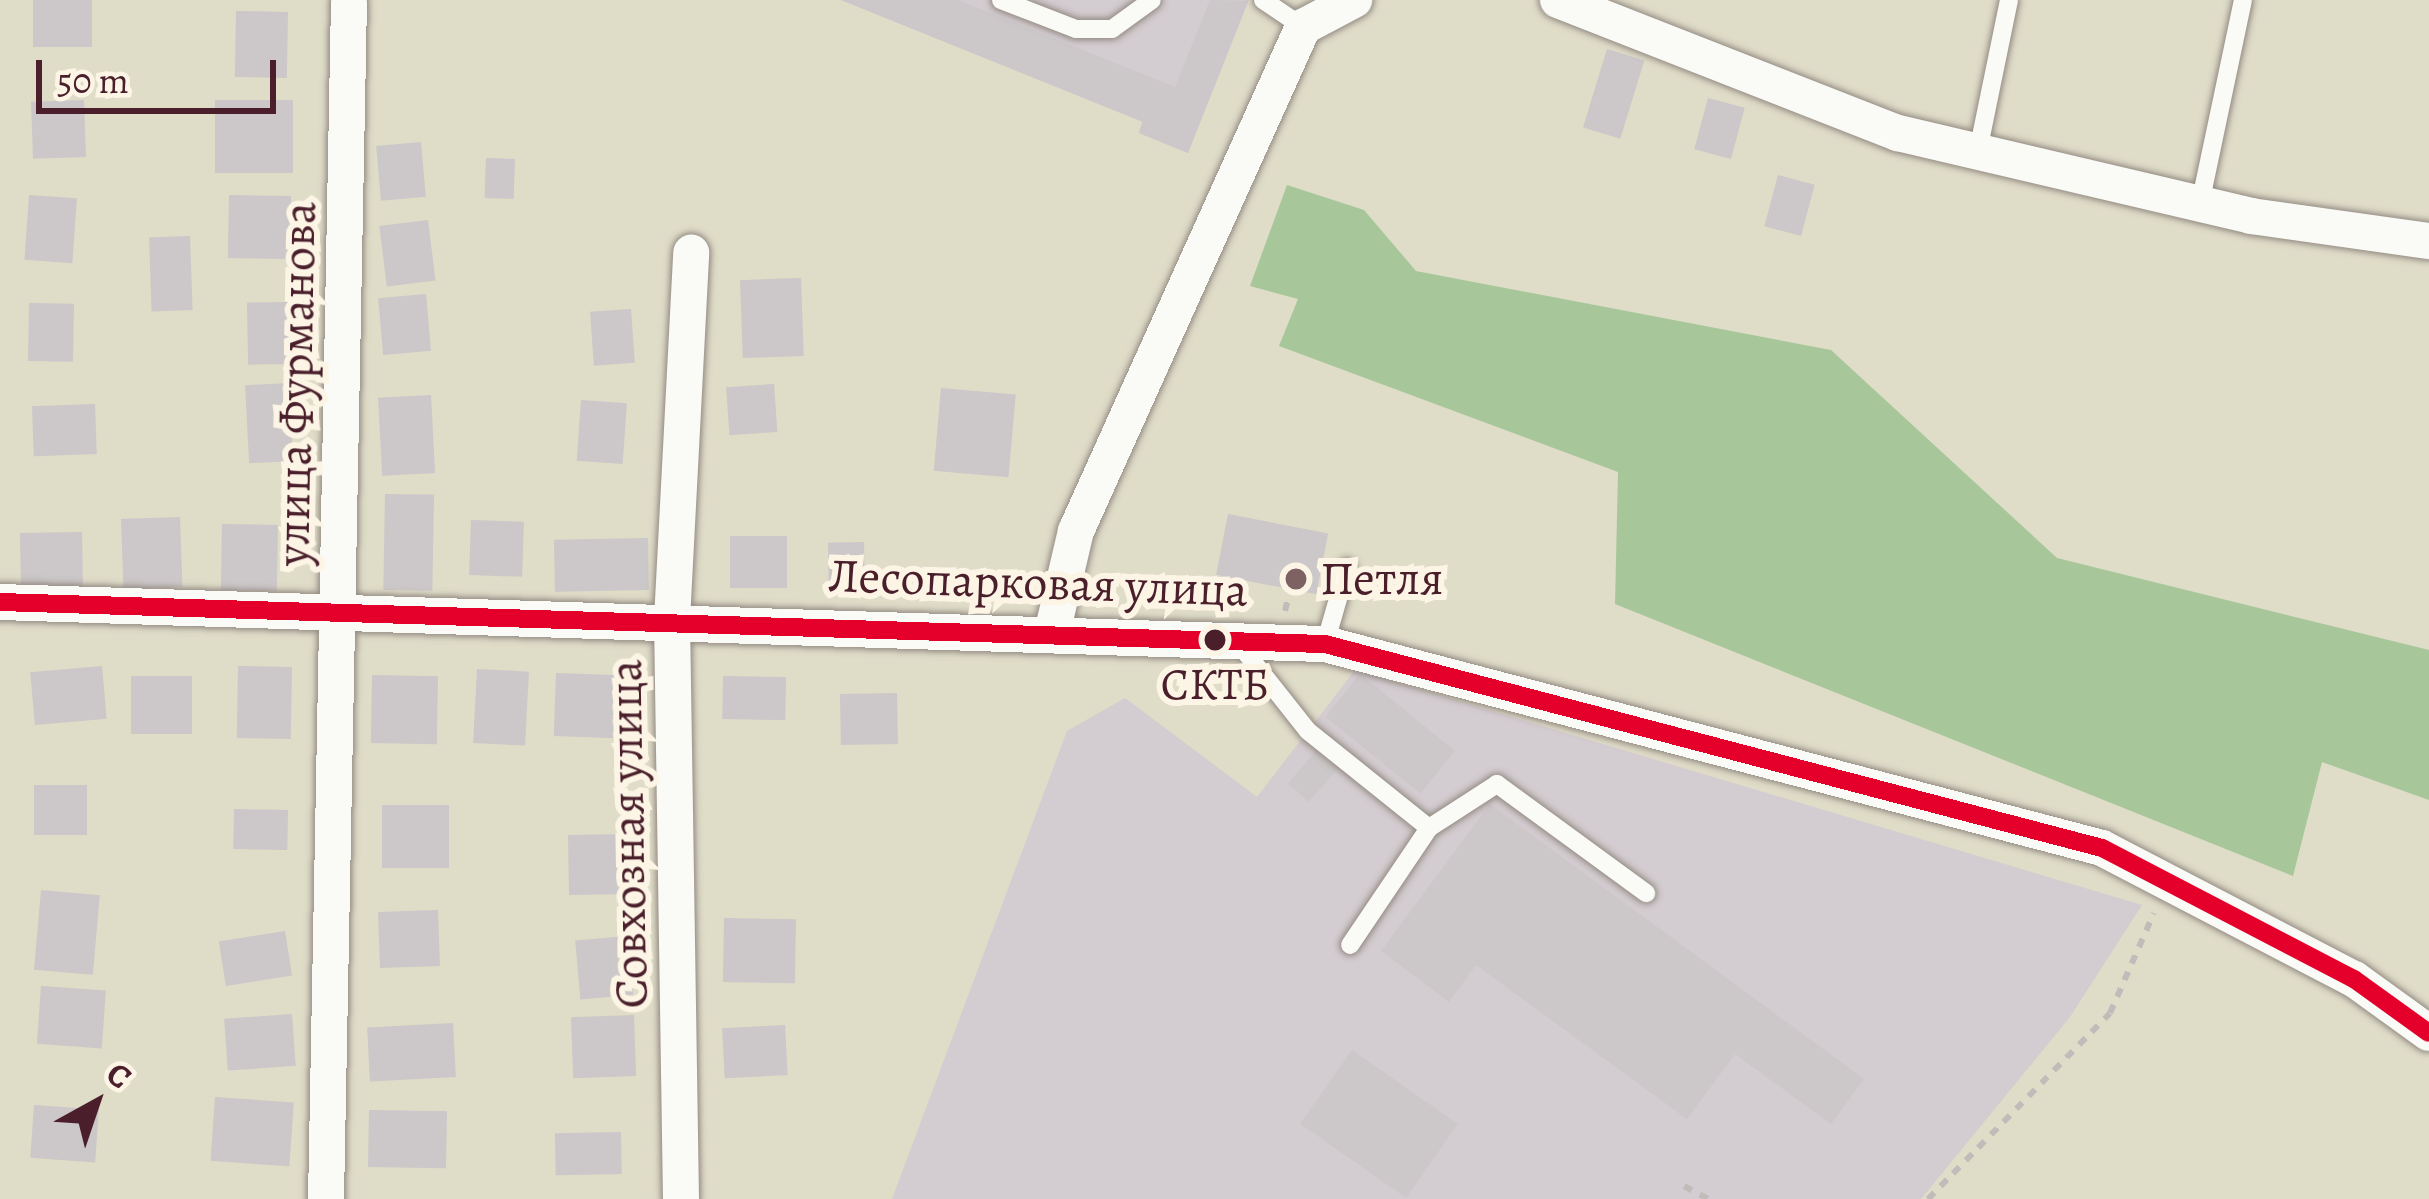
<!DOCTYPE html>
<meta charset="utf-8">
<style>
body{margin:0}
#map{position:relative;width:2429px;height:1199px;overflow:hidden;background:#dfdcc8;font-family:Alegreya,serif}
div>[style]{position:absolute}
.industrial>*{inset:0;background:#d3ccd0}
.forest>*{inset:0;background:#a7c79b}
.building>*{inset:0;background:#ccc7c8;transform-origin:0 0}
.path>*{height:6px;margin-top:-3px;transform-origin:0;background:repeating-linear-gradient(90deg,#c0bcba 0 9px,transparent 0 18px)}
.roads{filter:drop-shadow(0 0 3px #948b83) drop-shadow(0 0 3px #948b83)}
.lane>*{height:18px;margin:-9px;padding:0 9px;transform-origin:9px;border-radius:9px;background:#fafaf7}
.street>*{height:36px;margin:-18px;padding:0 18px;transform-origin:18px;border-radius:18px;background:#fafaf7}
.bus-1>*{height:18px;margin:-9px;padding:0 9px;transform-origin:9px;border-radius:9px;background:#e4002b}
.dots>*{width:33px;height:33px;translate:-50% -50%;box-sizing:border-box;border:6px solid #fcf5e5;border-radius:50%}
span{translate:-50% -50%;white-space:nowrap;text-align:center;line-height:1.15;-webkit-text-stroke:12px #fcf5e5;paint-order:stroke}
.bus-label{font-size:45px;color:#4a1f2b}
.street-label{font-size:48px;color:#4a1f2b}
.poi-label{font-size:48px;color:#4a1f2b}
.left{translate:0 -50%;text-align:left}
.north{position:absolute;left:36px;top:1043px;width:120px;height:120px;-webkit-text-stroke:9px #fcf5e5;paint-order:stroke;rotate:40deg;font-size:33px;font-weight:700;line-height:48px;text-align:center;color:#4a1f2b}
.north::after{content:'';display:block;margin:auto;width:42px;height:54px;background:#4a1f2b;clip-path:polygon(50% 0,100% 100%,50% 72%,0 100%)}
.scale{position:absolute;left:36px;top:60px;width:240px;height:54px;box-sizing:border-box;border:6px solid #4a1f2b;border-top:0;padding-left:15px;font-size:36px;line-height:42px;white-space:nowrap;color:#4a1f2b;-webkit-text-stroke:9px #fcf5e5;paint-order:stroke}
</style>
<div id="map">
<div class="industrial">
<div style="clip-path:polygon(841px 0,1249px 0,1188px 153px,1139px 133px,1142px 121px)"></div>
<div style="clip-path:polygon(1355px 670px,2142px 905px,2070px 1017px,1921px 1199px,892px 1199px,1067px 731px,1125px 698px,1257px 797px)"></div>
</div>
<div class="forest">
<div style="clip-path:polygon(1287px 185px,1364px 210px,1416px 271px,1831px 350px,2057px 558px,2429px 650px,2429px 800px,2322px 762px,2293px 876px,1615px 604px,1618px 472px,1279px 346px,1298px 299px,1250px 286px)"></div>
</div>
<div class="building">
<div style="left:33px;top:0;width:59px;height:47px"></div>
<div style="clip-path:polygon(841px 0,958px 0,1175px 87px,1210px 0,1248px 1px,1188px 153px,1139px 133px,1143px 122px)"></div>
<div style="left:236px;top:11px;width:52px;height:66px;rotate:1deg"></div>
<div style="left:1607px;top:49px;width:39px;height:82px;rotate:17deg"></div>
<div style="left:1708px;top:98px;width:38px;height:53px;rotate:15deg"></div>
<div style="left:84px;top:100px;width:57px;height:53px;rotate:88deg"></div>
<div style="left:215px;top:100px;width:78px;height:73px"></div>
<div style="left:421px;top:142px;width:55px;height:45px;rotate:85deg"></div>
<div style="left:486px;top:158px;width:29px;height:40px;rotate:2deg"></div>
<div style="left:1778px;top:175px;width:38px;height:53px;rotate:15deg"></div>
<div style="left:29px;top:195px;width:48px;height:65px;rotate:4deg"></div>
<div style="left:229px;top:195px;width:62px;height:63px;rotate:1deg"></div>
<div style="left:428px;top:220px;width:61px;height:49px;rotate:83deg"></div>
<div style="left:190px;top:236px;width:74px;height:41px;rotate:88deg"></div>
<div style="left:801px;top:278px;width:78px;height:61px;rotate:88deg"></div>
<div style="left:426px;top:294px;width:57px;height:48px;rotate:85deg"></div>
<div style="left:289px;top:302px;width:62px;height:42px;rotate:89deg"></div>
<div style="left:29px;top:303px;width:45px;height:58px;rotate:1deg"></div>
<div style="left:631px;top:309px;width:54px;height:41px;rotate:86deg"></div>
<div style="left:289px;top:383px;width:78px;height:44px;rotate:87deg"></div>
<div style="left:774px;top:384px;width:48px;height:48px;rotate:86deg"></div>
<div style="left:941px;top:388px;width:75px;height:83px;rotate:5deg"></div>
<div style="left:431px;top:395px;width:78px;height:53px;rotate:87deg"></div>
<div style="left:581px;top:400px;width:46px;height:61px;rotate:4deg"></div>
<div style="left:95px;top:404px;width:50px;height:63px;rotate:88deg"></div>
<div style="left:385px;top:494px;width:49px;height:96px;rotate:1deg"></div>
<div style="left:1228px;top:514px;width:102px;height:62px;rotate:11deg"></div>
<div style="left:180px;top:517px;width:70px;height:59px;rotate:88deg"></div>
<div style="left:471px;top:520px;width:53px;height:55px;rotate:2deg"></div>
<div style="left:222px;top:524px;width:56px;height:66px;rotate:1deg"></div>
<div style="left:82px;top:532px;width:55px;height:62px;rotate:89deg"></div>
<div style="left:730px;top:536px;width:57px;height:52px"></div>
<div style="left:648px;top:538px;width:52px;height:94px;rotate:89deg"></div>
<div style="left:864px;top:542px;width:54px;height:36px;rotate:89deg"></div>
<div style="left:102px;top:666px;width:53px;height:72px;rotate:85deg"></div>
<div style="left:238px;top:666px;width:54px;height:72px;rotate:1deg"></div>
<div style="left:477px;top:669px;width:52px;height:74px;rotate:3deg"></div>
<div style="left:556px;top:673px;width:64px;height:63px;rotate:2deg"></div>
<div style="left:1360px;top:674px;width:122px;height:55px;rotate:39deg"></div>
<div style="left:372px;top:675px;width:66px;height:68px;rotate:1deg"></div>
<div style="left:131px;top:676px;width:61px;height:58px"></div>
<div style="left:723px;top:676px;width:63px;height:43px;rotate:1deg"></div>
<div style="left:897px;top:693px;width:51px;height:57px;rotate:89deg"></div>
<div style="left:1316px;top:751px;width:28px;height:43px;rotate:41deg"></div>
<div style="left:34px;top:785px;width:53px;height:50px"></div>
<div style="clip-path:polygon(1490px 804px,1864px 1079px,1831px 1124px,1735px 1054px,1687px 1119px,1476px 965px,1449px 1002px,1381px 951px)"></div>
<div style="left:382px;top:805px;width:67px;height:63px"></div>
<div style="left:234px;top:809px;width:54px;height:40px;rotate:1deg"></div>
<div style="left:630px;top:834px;width:60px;height:62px;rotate:89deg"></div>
<div style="left:41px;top:890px;width:59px;height:80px;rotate:5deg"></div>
<div style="left:438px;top:910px;width:56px;height:60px;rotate:88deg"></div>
<div style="left:724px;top:918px;width:72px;height:64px;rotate:1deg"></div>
<div style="left:285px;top:931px;width:45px;height:67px;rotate:81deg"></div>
<div style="left:628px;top:936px;width:59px;height:53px;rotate:85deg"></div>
<div style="left:41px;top:986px;width:65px;height:58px;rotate:4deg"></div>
<div style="left:292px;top:1014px;width:52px;height:68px;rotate:86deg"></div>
<div style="left:634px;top:1015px;width:61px;height:63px;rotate:88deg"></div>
<div style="left:453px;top:1023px;width:54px;height:86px;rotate:87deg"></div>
<div style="left:785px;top:1025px;width:50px;height:63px;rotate:87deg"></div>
<div style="left:1352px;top:1050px;width:129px;height:90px;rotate:35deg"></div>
<div style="left:215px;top:1097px;width:79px;height:64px;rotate:4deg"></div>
<div style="left:34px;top:1105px;width:65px;height:53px;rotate:4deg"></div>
<div style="left:369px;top:1110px;width:78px;height:57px;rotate:1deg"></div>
<div style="left:621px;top:1132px;width:42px;height:66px;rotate:89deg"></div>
</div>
<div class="path">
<div style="left:1285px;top:611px;width:23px;rotate:-77deg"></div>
<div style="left:1684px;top:1186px;width:27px;rotate:28deg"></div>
<div style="left:1928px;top:1199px;width:260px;rotate:-45.6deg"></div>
<div style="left:2110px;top:1013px;width:109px;rotate:-66.3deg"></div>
</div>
<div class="roads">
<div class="lane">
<div style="left:1001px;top:0;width:80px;rotate:21.1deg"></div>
<div style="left:1076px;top:29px;width:36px"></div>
<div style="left:1112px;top:29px;width:49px;rotate:-35.9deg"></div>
<div style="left:1263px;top:0;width:48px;rotate:34deg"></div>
<div style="left:1978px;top:151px;width:154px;rotate:-78.4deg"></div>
<div style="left:2200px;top:204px;width:208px;rotate:-78.1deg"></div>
<div style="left:1239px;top:644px;width:111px;rotate:51.6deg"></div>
<div style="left:1308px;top:731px;width:155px;rotate:38.7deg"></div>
<div style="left:1429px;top:828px;width:141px;rotate:124deg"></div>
<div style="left:1325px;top:644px;width:79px;rotate:-73.9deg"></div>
<div style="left:1429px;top:828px;width:81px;rotate:-32.9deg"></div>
<div style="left:1497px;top:784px;width:185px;rotate:36.2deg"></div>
</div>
<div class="street">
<div style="left:1558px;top:0;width:365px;rotate:21.4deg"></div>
<div style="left:1898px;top:133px;width:363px;rotate:13.2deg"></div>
<div style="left:2251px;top:216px;width:180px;rotate:8deg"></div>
<div style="left:0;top:602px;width:1326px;rotate:1.82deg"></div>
<div style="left:1325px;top:644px;width:803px;rotate:14.71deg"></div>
<div style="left:2102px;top:848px;width:284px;rotate:27.5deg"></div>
<div style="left:2354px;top:979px;width:92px;rotate:35.8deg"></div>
<div style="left:1052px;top:633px;width:105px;rotate:-76.8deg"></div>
<div style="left:1076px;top:531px;width:553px;rotate:-65.75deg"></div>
<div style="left:1303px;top:27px;width:58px;rotate:-27.9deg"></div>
<div style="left:326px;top:1199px;width:1196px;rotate:-88.9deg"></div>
<div style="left:681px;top:1199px;width:579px;rotate:-90.89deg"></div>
<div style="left:672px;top:620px;width:368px;rotate:-87deg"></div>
</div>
</div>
<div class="bus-1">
<div style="left:0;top:602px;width:1326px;rotate:1.82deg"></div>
<div style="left:1325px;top:644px;width:803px;rotate:14.71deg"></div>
<div style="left:2102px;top:848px;width:284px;rotate:27.5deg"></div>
<div style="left:2354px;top:979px;width:92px;rotate:35.8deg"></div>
</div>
<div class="dots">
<div style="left:1296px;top:579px;background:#7e6162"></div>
<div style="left:1215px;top:640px;background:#4a1f2b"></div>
</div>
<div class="bus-label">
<span style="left:1215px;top:685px">СКТБ</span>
</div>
<div class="street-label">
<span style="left:296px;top:384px;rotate:-89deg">улица Фурманова</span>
<span style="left:1038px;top:583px;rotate:2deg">Лесопарковая улица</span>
<span style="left:628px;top:834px;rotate:-91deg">Совхозная улица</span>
</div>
<div class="poi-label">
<span class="left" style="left:1320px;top:579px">Петля</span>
</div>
<div class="north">С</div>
<div class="scale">50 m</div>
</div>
